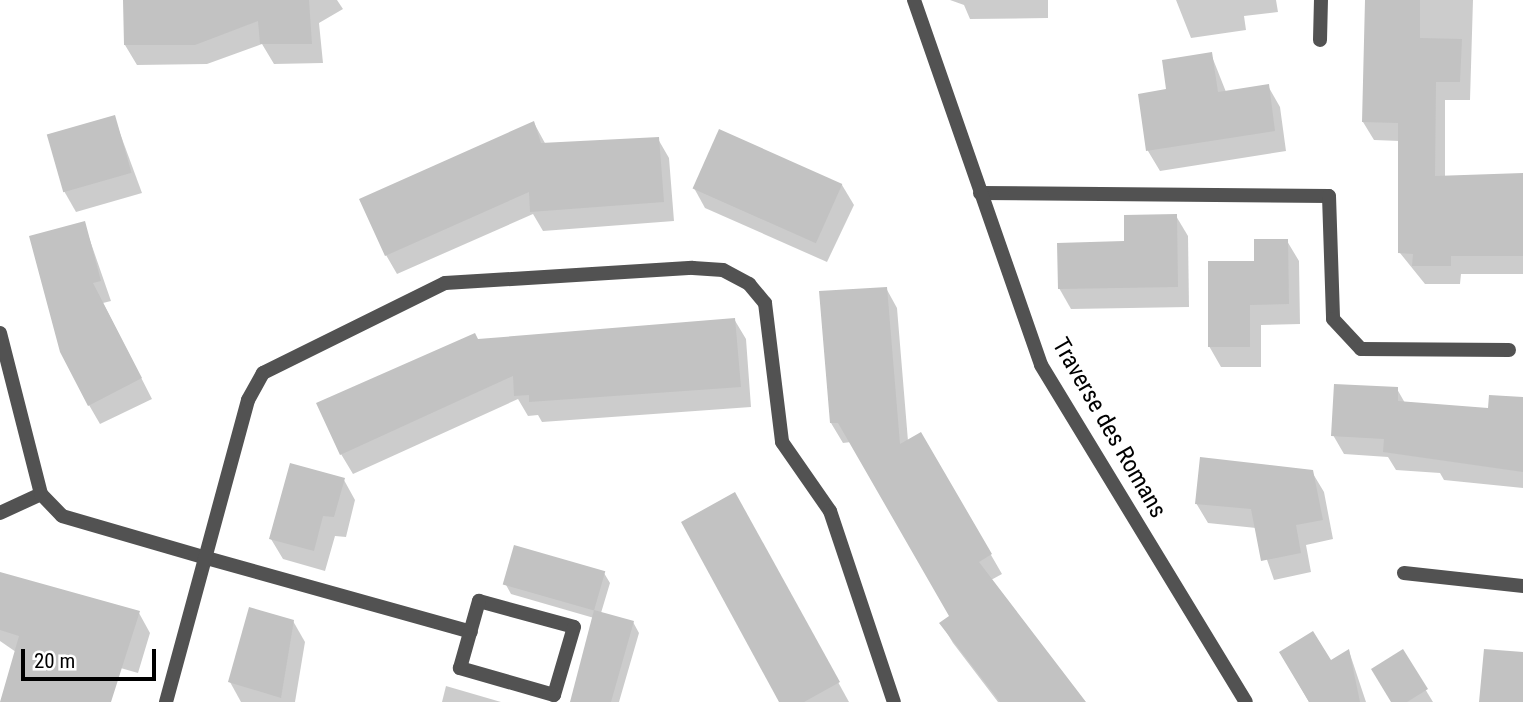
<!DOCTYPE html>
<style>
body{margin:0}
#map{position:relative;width:1523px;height:702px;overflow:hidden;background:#fff;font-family:"Roboto Condensed",sans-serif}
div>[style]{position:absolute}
.shadow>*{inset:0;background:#0003}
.building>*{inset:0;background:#c2c2c2;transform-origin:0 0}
.service>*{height:14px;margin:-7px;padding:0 7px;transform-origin:7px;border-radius:7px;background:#525252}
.minor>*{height:14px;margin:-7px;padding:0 7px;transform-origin:7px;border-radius:7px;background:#525252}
span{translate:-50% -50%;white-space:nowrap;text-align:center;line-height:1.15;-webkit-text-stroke:7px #fff;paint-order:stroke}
.street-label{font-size:24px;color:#000}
.scale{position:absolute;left:21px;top:649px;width:135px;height:32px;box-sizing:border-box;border:4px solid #000;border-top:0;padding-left:9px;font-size:21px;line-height:24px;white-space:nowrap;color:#000;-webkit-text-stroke:5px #fff;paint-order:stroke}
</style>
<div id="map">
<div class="shadow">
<div style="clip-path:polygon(125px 0,337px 0,343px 9px,319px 23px,323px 63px,274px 64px,262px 44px,207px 64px,137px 65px,125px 45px)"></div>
<div style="clip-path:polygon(950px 0,1048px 0,1048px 18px,970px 19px,964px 5px)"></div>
<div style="clip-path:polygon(1176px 0,1276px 0,1278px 12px,1244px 16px,1246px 30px,1191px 38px)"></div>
<div style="clip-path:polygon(1367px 0,1473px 0,1470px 100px,1445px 100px,1445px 178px,1523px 177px,1523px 274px,1461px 274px,1460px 284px,1425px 284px,1400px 253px,1400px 141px,1374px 140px,1363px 122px)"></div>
<div style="clip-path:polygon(1211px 54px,1226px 92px,1268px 86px,1280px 107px,1286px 151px,1160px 171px,1148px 151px,1140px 95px,1168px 91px)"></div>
<div style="clip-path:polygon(114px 117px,142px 193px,76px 212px,64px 191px)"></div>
<div style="clip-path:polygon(534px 123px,546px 145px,658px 139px,669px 158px,674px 221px,543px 231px,533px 214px,397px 274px,386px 255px)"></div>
<div style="clip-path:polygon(842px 185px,854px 205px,827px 262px,705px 208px,694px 188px)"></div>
<div style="clip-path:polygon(1176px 216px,1188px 236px,1189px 307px,1071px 309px,1059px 288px)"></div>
<div style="clip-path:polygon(84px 223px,111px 301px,103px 303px,152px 399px,100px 424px,89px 405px)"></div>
<div style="clip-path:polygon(1287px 241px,1299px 261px,1300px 324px,1261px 325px,1261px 367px,1221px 367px,1209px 346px,1255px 263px)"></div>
<div style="clip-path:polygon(886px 288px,897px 308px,908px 441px,921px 434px,1002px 574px,991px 580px,1084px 702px,998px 702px,953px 643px,941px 623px,952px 617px,851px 442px,843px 443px,831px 423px)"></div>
<div style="clip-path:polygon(734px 319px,746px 339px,751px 407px,542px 422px,538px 415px,528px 416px,518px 399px,353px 474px,341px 454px,477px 341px)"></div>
<div style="clip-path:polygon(1397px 389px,1405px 403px,1490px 409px,1523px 398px,1523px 488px,1444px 480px,1440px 473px,1396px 470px,1388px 457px,1344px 454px,1333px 435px)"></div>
<div style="clip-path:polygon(1312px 472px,1324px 492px,1333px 539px,1306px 545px,1311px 572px,1274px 580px,1256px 528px,1208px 523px,1196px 503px)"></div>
<div style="clip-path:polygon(344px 480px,355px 500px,346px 537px,335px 536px,325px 571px,283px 559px,271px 539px)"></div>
<div style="clip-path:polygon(746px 515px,849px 702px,781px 702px)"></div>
<div style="clip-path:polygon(604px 573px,610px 583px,601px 613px,633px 622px,639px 633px,619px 702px,572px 702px,594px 618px,511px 594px,505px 583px)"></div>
<div style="clip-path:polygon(0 574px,139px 613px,150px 633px,138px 673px,103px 663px,91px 702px,2px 702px,16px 652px,0 641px)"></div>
<div style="clip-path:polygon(293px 621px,305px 642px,295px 702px,241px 702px,230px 682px)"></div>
<div style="clip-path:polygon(1349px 651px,1366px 702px,1309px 702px,1281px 653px,1331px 662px)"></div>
<div style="clip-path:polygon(1402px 651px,1433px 702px,1392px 702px)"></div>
<div style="clip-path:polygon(446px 686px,501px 702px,442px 702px)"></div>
</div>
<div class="building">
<div style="clip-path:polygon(123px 0,309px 0,312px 44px,260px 44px,258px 21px,195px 45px,124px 45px)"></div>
<div style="clip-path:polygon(1365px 0,1420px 0,1420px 38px,1462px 39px,1460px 82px,1436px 82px,1435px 176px,1523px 173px,1523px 256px,1451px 256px,1451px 266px,1412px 266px,1413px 254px,1398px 253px,1398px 123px,1362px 122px)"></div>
<div style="clip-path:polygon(1212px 52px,1218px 92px,1269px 84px,1275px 131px,1146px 151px,1138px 94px,1166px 89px,1162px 60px)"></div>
<div style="left:115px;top:115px;width:60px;height:71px;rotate:74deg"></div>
<div style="clip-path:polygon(534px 121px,541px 143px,659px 137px,664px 202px,530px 212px,529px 192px,385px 256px,359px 199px)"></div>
<div style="left:719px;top:129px;width:135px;height:65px;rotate:24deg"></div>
<div style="clip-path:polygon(1177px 214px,1178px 287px,1058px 289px,1057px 243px,1124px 241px,1124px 215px)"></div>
<div style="clip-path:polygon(85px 221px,101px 281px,93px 283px,142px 378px,88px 406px,60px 352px,29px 236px)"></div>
<div style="clip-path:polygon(1254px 239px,1288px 239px,1289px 304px,1250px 305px,1250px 347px,1208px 347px,1208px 261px,1254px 261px)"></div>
<div style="clip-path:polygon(887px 287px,900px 444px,921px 432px,992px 554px,979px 562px,1086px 702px,1000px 702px,939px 623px,949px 616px,838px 423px,830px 423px,819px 291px)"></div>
<div style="clip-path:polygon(735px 318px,741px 387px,529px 402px,529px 395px,514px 396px,513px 376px,340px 455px,316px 403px,475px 333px,478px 339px)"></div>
<div style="clip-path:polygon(1334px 384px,1398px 387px,1398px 401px,1488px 408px,1489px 395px,1523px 397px,1523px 472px,1383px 452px,1384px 439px,1331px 436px)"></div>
<div style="clip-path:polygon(1200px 457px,1313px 470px,1323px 520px,1296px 525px,1301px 553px,1261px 561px,1251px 509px,1195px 504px)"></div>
<div style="clip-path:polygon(290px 463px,345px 478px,334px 517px,323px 516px,314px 551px,269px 539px)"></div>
<div style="clip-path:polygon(735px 492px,840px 682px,804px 702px,779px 702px,681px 522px)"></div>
<div style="left:514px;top:545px;width:95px;height:41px;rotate:16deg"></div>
<div style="clip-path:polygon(0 572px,140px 611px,111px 702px,0 702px,19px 636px,0 630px)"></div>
<div style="clip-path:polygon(249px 607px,294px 620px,281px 698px,228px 682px)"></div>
<div style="clip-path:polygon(594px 610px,634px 621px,611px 702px,570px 702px)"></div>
<div style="clip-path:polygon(1313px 631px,1331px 660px,1349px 649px,1360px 702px,1309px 702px,1279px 652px)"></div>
<div style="clip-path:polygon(1403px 649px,1428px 689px,1407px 702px,1391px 702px,1371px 669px)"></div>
<div style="clip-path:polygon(1484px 649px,1523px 652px,1523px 702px,1479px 702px)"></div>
</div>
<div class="service">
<div style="left:1320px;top:40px;width:40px;rotate:-88.6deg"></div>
<div style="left:980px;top:193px;width:349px;rotate:0.5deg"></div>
<div style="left:1329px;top:196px;width:123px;rotate:88.1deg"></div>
<div style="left:1333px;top:319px;width:41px;rotate:47deg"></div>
<div style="left:1361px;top:349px;width:148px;rotate:0.4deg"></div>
<div style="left:203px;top:557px;width:278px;rotate:15.6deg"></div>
<div style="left:1404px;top:573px;width:120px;rotate:6.2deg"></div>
<div style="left:479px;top:601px;width:98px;rotate:15.3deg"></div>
<div style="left:574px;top:627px;width:71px;rotate:106.4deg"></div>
<div style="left:554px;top:695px;width:98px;rotate:-164deg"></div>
<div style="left:460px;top:668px;width:70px;rotate:-74.2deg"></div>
</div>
<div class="minor">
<div style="left:914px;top:0;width:386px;rotate:70.8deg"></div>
<div style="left:1041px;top:365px;width:394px;rotate:58.7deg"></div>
<div style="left:0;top:333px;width:166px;rotate:75.7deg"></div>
<div style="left:0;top:513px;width:45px;rotate:-24.9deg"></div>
<div style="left:41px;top:494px;width:30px;rotate:46deg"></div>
<div style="left:62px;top:516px;width:147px;rotate:16.2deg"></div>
<div style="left:166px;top:702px;width:313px;rotate:-74.8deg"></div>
<div style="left:248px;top:400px;width:31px;rotate:-61deg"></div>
<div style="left:263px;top:373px;width:203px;rotate:-26.3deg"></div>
<div style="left:445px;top:283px;width:248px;rotate:-3.5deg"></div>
<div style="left:693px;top:268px;width:30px;rotate:4deg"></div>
<div style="left:723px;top:270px;width:30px;rotate:28deg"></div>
<div style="left:749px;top:284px;width:25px;rotate:50deg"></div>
<div style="left:765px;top:303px;width:140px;rotate:83deg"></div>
<div style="left:782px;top:442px;width:84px;rotate:55.2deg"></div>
<div style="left:830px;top:511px;width:201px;rotate:71.5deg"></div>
</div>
<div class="street-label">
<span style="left:1109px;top:428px;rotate:60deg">Traverse des Romans</span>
</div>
<div class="scale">20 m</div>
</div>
